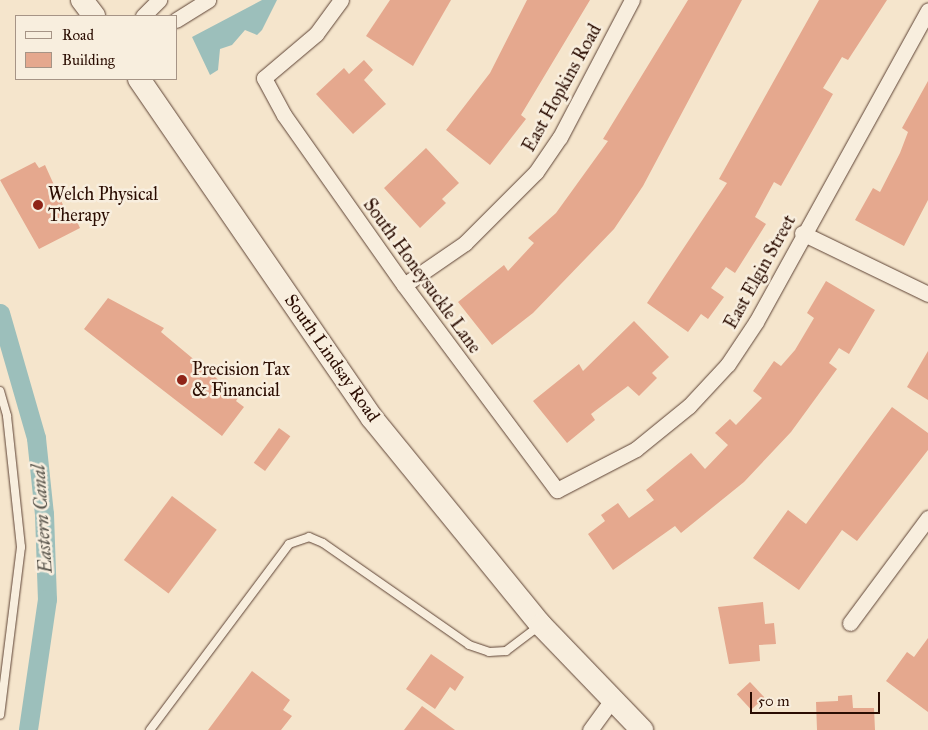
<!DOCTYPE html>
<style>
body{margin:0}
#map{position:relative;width:928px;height:730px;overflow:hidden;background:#f5e5cc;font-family:"IM FELL Great Primer",serif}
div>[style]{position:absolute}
.water>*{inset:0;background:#9cbfbb}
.canal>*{height:19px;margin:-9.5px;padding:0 9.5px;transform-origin:9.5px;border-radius:9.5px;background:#9cbfbb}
.building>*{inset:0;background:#e5a88e;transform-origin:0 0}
.roads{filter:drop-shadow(0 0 1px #5d4234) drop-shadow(0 0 1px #5d4234)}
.service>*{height:8px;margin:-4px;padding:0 4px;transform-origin:4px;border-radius:4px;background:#f8eede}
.minor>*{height:15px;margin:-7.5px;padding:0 7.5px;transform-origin:7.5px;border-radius:7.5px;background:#f8eede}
.secondary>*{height:22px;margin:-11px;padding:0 11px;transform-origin:11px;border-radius:11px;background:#f8eede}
.dots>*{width:14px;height:14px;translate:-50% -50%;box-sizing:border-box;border:2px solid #f8eede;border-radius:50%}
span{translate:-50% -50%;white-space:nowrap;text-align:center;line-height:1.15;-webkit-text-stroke:5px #f8eede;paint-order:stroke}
.street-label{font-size:18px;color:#2a0c01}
.poi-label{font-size:18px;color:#2a0c01}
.left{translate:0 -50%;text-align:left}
.water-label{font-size:19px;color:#58544b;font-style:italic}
.legend{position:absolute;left:15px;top:15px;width:162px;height:65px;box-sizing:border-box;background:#f8eede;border:1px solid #a69486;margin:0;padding:6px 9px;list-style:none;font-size:15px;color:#2a0c01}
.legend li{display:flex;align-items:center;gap:10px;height:25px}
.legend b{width:25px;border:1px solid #a69486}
.scale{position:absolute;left:750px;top:692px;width:130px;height:22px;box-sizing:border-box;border:2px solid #2a0c01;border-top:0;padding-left:6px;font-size:15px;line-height:18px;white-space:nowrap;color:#2a0c01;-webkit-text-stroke:4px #f8eede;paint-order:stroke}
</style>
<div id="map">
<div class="water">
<div style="clip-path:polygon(262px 0,277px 0,262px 30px,257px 35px,245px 30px,232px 45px,220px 49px,218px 70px,210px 75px,192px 37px)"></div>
</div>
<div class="canal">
<div style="left:0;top:313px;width:130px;rotate:73.9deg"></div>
<div style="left:36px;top:438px;width:76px;rotate:84deg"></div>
<div style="left:44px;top:514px;width:85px;rotate:88deg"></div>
<div style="left:47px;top:599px;width:132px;rotate:98.3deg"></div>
</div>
<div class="building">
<div style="clip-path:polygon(390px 0,451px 0,413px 66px,366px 36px)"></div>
<div style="clip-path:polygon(527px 0,590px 0,521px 115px,526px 119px,490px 165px,446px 130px,490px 73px)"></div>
<div style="clip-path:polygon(688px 0,742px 0,643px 186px,614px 229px,533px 313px,492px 345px,458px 302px,504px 265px,508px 271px,534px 243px,528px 238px,556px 213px,608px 141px,603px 139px)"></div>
<div style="clip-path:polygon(819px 0,887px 0,848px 60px,842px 57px,823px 88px,833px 94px,781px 186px,774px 182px,755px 217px,766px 224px,735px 273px,726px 267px,711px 288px,724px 297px,708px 319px,701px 314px,688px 332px,647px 303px,727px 183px,719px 179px)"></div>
<div style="clip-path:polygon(364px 60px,373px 70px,364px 80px,386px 104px,353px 134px,316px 94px,344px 68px,349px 74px)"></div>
<div style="clip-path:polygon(928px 81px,928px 200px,904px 246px,855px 220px,873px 188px,880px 192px,900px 153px,908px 132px,902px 128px)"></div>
<div style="clip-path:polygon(426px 148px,459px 183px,442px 199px,446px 203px,420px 228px,384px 188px)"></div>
<div style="clip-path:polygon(35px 162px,39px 168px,45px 165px,68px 216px,73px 213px,80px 228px,39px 249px,0 180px)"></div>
<div style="clip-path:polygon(826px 281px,875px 310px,849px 354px,839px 348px,829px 363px,837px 369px,791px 432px,744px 482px,681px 533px,675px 526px,613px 570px,588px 534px,605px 521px,601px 515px,618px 503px,629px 518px,654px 500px,646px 490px,691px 453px,705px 469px,728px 445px,715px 433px,730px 419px,736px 425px,762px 398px,753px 391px,774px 361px,781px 366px,795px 350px,814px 318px,807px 313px)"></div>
<div style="clip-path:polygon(108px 298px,164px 328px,161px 332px,239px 397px,236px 401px,244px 407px,222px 436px,84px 329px)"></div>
<div style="clip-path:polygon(634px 321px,669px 357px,652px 373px,657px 378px,639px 396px,628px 386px,591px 414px,595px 420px,567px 443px,533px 401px,579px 364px,583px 371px)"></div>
<div style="clip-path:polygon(928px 351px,928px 400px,907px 387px)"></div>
<div style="clip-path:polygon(892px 407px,928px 433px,928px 450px,857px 541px,842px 530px,799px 590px,753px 558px,788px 510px,806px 524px)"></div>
<div style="left:279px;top:428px;width:14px;height:43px;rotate:36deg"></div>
<div style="left:172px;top:496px;width:56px;height:80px;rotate:37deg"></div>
<div style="clip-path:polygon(763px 602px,765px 624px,774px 623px,776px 644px,759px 645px,760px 661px,729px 664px,718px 607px)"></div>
<div style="clip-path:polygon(928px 638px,928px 712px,886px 681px,907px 652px,914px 657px)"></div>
<div style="clip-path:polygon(431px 654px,464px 677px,455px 691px,450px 687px,435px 709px,406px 689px)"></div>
<div style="clip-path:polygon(252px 671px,290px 700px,283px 710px,292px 716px,281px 730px,208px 730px)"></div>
<div style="left:750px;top:682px;width:21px;height:18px;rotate:47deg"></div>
<div style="clip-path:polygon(852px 695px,853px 708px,874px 708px,875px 730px,817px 730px,816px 702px,838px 701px,838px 696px)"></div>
<div style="clip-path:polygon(422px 706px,455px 730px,404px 730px)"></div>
</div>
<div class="roads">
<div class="service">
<div style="left:0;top:391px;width:26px;rotate:74deg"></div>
<div style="left:7px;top:416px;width:132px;rotate:83.9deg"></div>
<div style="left:21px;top:547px;width:169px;rotate:97.1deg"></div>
<div style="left:150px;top:730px;width:232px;rotate:-53.2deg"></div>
<div style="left:289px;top:544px;width:21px;rotate:-19deg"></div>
<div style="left:309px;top:537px;width:15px;rotate:23deg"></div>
<div style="left:323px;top:543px;width:178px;rotate:34.9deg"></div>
<div style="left:469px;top:645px;width:21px;rotate:19deg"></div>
<div style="left:489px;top:652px;width:17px;rotate:-3deg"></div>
<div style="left:506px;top:651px;width:41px;rotate:-37.1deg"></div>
</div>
<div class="minor">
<div style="left:341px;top:0;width:42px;rotate:126.3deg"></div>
<div style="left:316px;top:34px;width:68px;rotate:139.8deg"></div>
<div style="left:264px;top:78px;width:42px;rotate:61.6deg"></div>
<div style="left:284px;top:115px;width:208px;rotate:54.8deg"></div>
<div style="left:404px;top:285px;width:256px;rotate:53.3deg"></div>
<div style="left:557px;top:490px;width:89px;rotate:-27.4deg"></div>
<div style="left:636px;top:449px;width:68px;rotate:-39.1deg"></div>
<div style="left:689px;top:406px;width:57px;rotate:-47.1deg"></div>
<div style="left:728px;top:364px;width:50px;rotate:-56.3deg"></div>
<div style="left:756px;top:322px;width:356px;rotate:-61.1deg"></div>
<div style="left:143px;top:16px;width:23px;rotate:-45deg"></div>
<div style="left:176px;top:20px;width:38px;rotate:-32deg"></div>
<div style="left:802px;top:233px;width:140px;rotate:25.8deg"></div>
<div style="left:404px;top:285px;width:74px;rotate:-34.5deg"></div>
<div style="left:465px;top:243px;width:100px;rotate:-45deg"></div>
<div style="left:536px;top:172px;width:42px;rotate:-55.6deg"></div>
<div style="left:560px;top:137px;width:155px;rotate:-62.3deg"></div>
<div style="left:850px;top:623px;width:131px;rotate:-53.4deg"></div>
<div style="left:590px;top:730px;width:36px;rotate:-54deg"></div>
</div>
<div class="secondary">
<div style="left:82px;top:0;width:20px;rotate:53deg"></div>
<div style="left:139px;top:79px;width:411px;rotate:55.5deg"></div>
<div style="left:372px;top:418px;width:267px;rotate:50.8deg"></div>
<div style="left:541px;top:625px;width:146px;rotate:46.1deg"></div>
</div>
</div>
<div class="dots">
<div style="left:38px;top:205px;background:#8f2418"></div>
<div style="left:182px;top:380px;background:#8f2418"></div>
</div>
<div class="street-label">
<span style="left:562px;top:88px;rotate:-61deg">East Hopkins Road</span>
<span style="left:760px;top:272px;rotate:-61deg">East Elgin Street</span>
<span style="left:422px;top:276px;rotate:54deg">South Honeysuckle Lane</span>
<span style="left:332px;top:358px;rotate:55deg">South Lindsay Road</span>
</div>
<div class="poi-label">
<span class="left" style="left:48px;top:205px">Welch Physical<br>Therapy</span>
<span class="left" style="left:192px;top:380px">Precision Tax<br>&amp; Financial</span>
</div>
<div class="water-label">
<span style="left:42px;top:519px;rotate:-94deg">Eastern Canal</span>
</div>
<ul class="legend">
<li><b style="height:6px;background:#f8eede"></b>Road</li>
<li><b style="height:14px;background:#e5a88e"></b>Building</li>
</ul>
<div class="scale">50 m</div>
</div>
